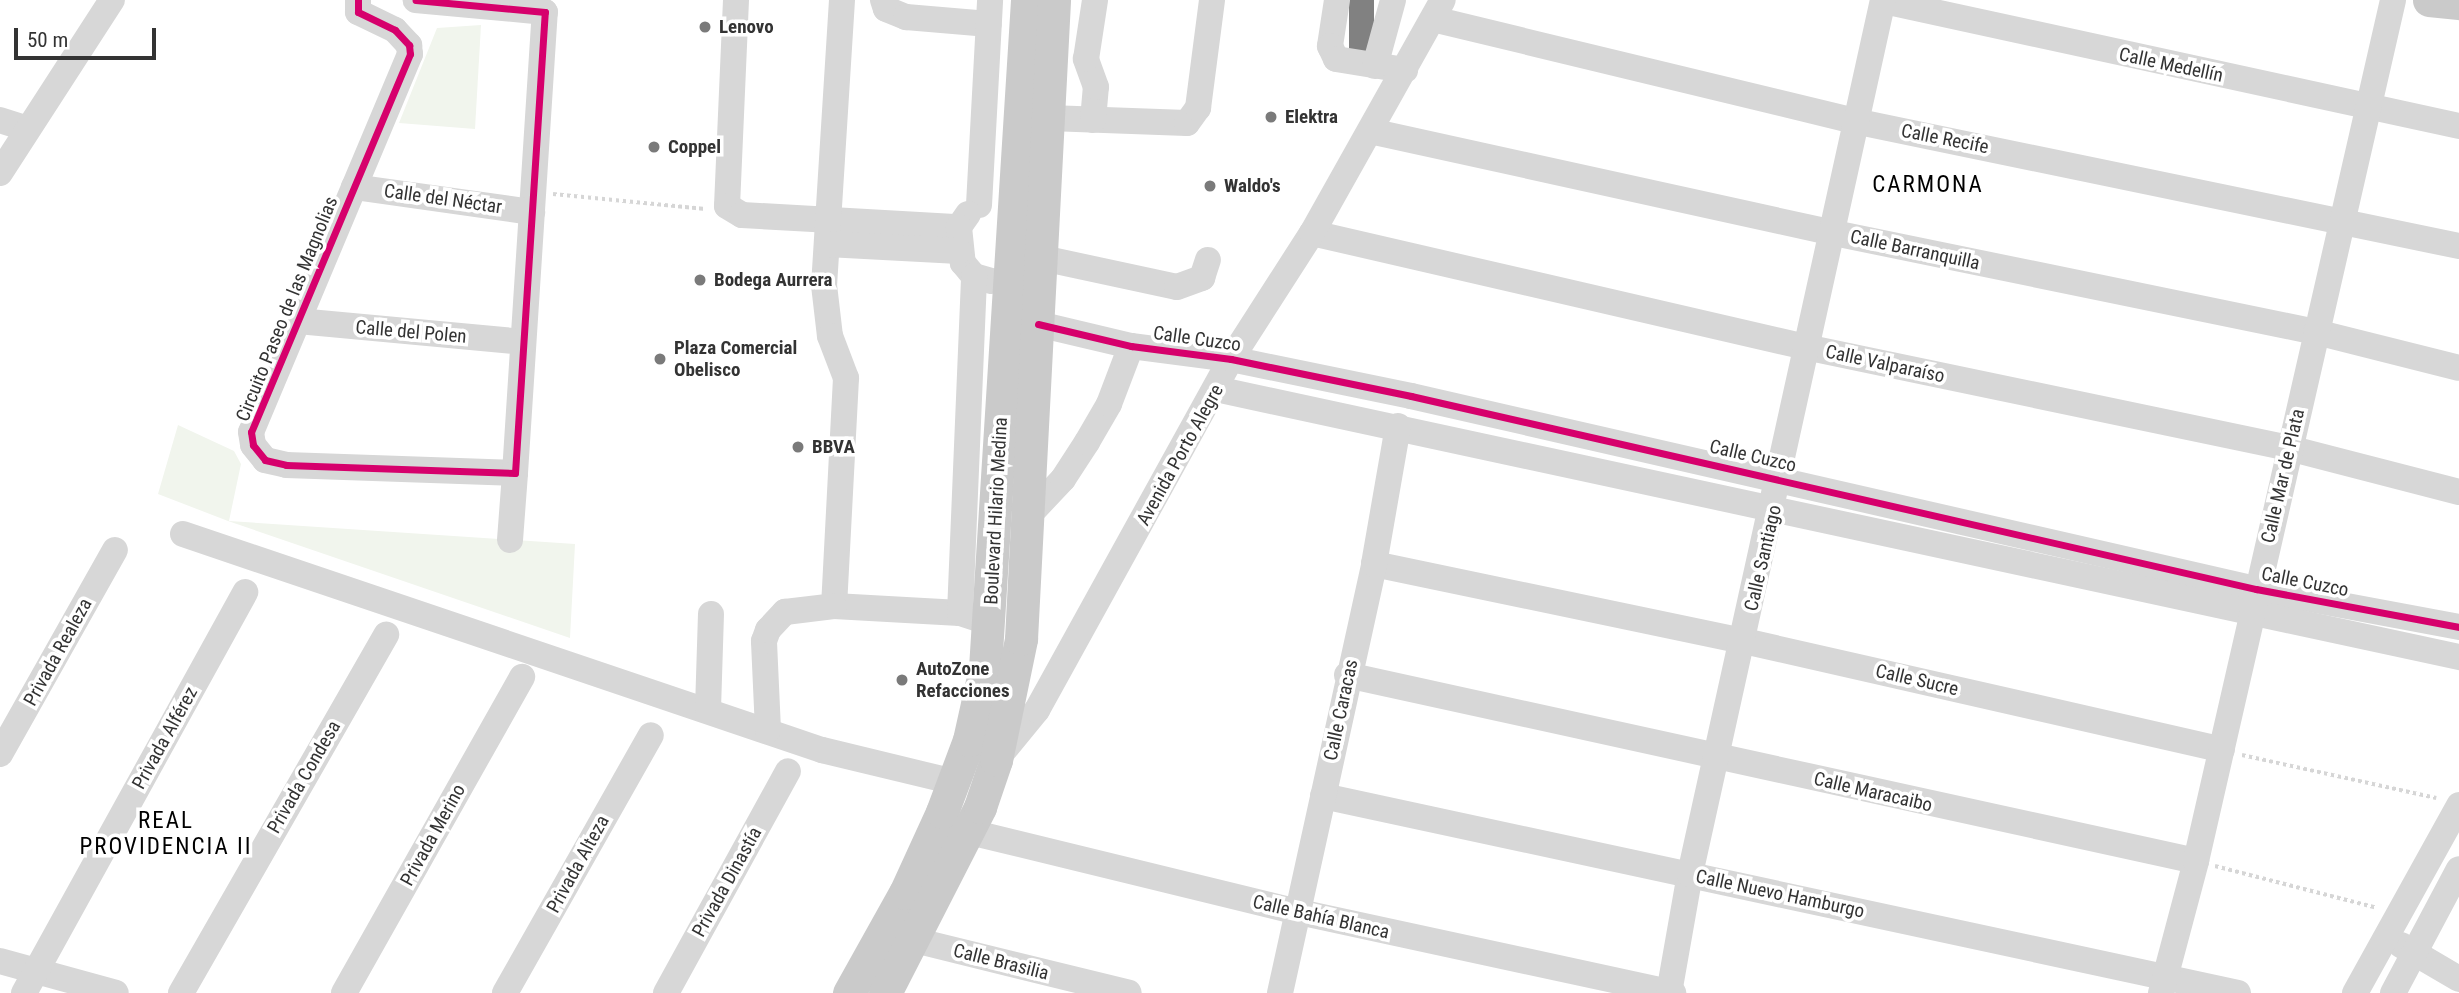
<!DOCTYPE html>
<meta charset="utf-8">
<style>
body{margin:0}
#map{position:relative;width:2459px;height:993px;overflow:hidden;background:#fff;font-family:"Roboto Condensed",sans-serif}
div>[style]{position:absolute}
.green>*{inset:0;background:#f1f5ed}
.building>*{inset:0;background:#818181;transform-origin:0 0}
.path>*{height:3.5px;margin-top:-1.75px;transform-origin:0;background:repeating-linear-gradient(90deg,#d6d6d6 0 3.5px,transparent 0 7px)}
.minor>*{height:26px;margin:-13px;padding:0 13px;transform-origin:13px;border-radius:13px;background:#d7d7d7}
.major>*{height:33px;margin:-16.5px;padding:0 16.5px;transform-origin:16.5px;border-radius:16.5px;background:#cacaca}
.cycleway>*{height:7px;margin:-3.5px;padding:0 3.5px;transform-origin:3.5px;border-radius:3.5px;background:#d6006c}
.dots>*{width:19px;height:19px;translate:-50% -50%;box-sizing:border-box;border:4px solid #fff;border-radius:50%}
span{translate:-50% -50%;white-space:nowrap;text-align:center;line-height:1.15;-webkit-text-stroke:7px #fff;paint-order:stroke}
.poi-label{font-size:19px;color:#333;font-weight:700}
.left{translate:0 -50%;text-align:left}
.street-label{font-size:19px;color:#333}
.quarter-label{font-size:23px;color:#000;letter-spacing:2px}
.scale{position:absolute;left:14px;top:28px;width:142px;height:32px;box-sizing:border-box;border:4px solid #333;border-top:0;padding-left:9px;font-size:21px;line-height:24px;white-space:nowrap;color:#333;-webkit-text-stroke:5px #fff;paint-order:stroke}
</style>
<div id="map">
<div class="green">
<div style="clip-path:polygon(481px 25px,475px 129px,399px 123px,437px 28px)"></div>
<div style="clip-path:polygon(178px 425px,234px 451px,241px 464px,229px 521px,575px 544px,570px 638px,228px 521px,158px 494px)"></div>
</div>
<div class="building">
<div style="left:1349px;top:0;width:25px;height:54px"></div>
</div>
<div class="path">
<div style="left:553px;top:194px;width:153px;rotate:5.6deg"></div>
<div style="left:2242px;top:755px;width:199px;rotate:12.5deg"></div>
<div style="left:2215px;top:866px;width:167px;rotate:14.5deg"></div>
</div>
<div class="minor">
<div style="left:358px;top:0;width:12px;rotate:90deg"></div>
<div style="left:358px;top:12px;width:41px;rotate:25.9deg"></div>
<div style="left:395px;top:30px;width:21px;rotate:47deg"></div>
<div style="left:409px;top:45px;width:9px;rotate:84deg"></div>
<div style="left:410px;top:54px;width:410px;rotate:112.8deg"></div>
<div style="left:251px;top:432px;width:13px;rotate:81deg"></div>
<div style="left:253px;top:445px;width:19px;rotate:51deg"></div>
<div style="left:265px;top:460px;width:22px;rotate:13deg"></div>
<div style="left:286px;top:465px;width:229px;rotate:2deg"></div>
<div style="left:515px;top:473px;width:462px;rotate:-86.3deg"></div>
<div style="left:545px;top:12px;width:130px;rotate:-174.7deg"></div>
<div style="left:736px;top:0;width:206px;rotate:92.5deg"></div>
<div style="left:727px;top:206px;width:17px;rotate:31deg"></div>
<div style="left:742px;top:215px;width:217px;rotate:3.2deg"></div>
<div style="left:842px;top:0;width:286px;rotate:93.6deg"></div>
<div style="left:824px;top:285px;width:51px;rotate:83.3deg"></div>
<div style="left:830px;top:336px;width:45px;rotate:69.1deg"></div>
<div style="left:846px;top:378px;width:228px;rotate:93deg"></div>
<div style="left:834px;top:606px;width:126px;rotate:3.2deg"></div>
<div style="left:960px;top:613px;width:32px;rotate:18deg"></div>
<div style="left:883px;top:0;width:9px;rotate:72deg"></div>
<div style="left:886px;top:9px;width:22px;rotate:22deg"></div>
<div style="left:906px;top:17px;width:83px;rotate:4.8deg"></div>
<div style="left:1337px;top:0;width:47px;rotate:98.7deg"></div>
<div style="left:1330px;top:46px;width:14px;rotate:65deg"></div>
<div style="left:1336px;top:59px;width:70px;rotate:9.1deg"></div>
<div style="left:1884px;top:1px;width:588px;rotate:12.26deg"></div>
<div style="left:1433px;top:19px;width:438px;rotate:13.6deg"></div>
<div style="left:1859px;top:122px;width:613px;rotate:11.68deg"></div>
<div style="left:1375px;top:66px;width:68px;rotate:-74.7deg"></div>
<div style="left:1049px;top:118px;width:138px;rotate:2.1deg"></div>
<div style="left:1187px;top:123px;width:19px;rotate:-54deg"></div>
<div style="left:1198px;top:108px;width:109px;rotate:-82.6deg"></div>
<div style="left:0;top:120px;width:29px;rotate:18deg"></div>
<div style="left:1093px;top:120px;width:33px;rotate:-85deg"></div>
<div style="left:1096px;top:87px;width:30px;rotate:-110deg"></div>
<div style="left:1086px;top:59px;width:60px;rotate:-81.3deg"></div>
<div style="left:1370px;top:131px;width:475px;rotate:12.4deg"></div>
<div style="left:1834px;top:233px;width:492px;rotate:11.6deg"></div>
<div style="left:2316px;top:332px;width:147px;rotate:14.1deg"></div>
<div style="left:0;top:173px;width:206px;rotate:-57.1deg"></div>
<div style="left:354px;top:187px;width:180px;rotate:8deg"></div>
<div style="left:979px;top:205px;width:205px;rotate:-86.9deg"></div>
<div style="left:968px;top:214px;width:16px;rotate:125deg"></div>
<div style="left:959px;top:227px;width:36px;rotate:84deg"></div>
<div style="left:963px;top:263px;width:17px;rotate:50deg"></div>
<div style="left:974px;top:276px;width:18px;rotate:16deg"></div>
<div style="left:1312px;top:233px;width:511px;rotate:13deg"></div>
<div style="left:1810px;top:348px;width:489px;rotate:11.8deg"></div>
<div style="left:2289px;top:448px;width:176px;rotate:14.5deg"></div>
<div style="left:827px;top:244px;width:132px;rotate:3deg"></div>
<div style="left:1042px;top:258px;width:138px;rotate:12.1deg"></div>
<div style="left:1177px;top:287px;width:27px;rotate:-20deg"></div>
<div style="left:1202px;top:278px;width:19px;rotate:-72deg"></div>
<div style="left:298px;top:321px;width:226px;rotate:5.3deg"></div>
<div style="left:1038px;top:324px;width:96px;rotate:13.3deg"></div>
<div style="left:1131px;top:346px;width:101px;rotate:7.4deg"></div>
<div style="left:1231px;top:359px;width:184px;rotate:11.6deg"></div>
<div style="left:1411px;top:396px;width:867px;rotate:12.87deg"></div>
<div style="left:2256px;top:589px;width:207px;rotate:10.6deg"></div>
<div style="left:1216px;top:389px;width:1272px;rotate:12.17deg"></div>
<div style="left:1030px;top:514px;width:48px;rotate:-46.7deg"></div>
<div style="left:1063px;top:479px;width:44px;rotate:-57deg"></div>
<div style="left:1087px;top:442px;width:44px;rotate:-59.9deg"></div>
<div style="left:1109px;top:404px;width:62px;rotate:-69.2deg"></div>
<div style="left:183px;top:534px;width:675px;rotate:18.68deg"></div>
<div style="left:822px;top:750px;width:136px;rotate:13.6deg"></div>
<div style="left:510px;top:540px;width:67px;rotate:-85.7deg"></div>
<div style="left:1374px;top:564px;width:378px;rotate:11.8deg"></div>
<div style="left:1744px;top:641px;width:490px;rotate:12.8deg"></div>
<div style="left:960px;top:613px;width:337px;rotate:-87.6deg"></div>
<div style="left:1347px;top:675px;width:869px;rotate:12.36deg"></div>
<div style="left:708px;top:709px;width:95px;rotate:-88.2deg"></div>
<div style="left:768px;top:730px;width:89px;rotate:-92.6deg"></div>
<div style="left:764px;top:641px;width:12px;rotate:-70deg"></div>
<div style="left:768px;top:630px;width:25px;rotate:-47deg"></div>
<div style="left:785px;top:612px;width:49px;rotate:-7deg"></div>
<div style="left:0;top:754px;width:234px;rotate:-60.6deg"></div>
<div style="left:996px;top:760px;width:65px;rotate:-50.6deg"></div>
<div style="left:1037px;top:710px;width:401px;rotate:-61.1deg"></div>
<div style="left:1231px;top:359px;width:150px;rotate:-57.3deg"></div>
<div style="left:1312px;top:233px;width:267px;rotate:-60.7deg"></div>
<div style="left:1323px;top:796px;width:936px;rotate:12.15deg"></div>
<div style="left:970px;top:832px;width:339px;rotate:13.7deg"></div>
<div style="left:1299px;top:912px;width:383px;rotate:12.2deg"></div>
<div style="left:914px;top:940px;width:221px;rotate:13.8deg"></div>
<div style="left:2401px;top:945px;width:67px;rotate:30.4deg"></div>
<div style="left:0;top:961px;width:120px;rotate:15.4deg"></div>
<div style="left:24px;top:993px;width:458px;rotate:-61.1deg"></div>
<div style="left:181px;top:993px;width:413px;rotate:-60.2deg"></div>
<div style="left:344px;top:993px;width:363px;rotate:-60.6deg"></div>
<div style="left:505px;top:993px;width:296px;rotate:-60.5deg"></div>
<div style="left:666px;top:993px;width:253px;rotate:-61.2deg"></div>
<div style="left:1280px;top:993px;width:439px;rotate:-77.6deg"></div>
<div style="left:1374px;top:564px;width:140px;rotate:-80.1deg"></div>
<div style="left:1669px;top:993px;width:121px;rotate:-80deg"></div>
<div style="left:1690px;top:874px;width:895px;rotate:-77.55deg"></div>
<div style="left:2161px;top:993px;width:137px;rotate:-75.1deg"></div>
<div style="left:2196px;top:861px;width:883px;rotate:-77.11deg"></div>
<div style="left:2355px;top:993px;width:215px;rotate:-61deg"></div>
<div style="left:2393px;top:993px;width:140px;rotate:-62deg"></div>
</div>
<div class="major">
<div style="left:2429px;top:0;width:30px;rotate:6deg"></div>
<div style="left:849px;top:993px;width:115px;rotate:-60.8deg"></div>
<div style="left:905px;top:893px;width:89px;rotate:-65.4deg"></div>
<div style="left:942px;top:812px;width:77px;rotate:-69.4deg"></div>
<div style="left:969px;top:740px;width:74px;rotate:-77.5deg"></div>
<div style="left:985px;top:668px;width:669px;rotate:-86.4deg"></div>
<div style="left:885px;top:993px;width:209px;rotate:-62.9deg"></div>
<div style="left:980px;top:807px;width:50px;rotate:-71.2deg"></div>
<div style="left:996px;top:760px;width:124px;rotate:-78.3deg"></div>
<div style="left:1021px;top:639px;width:640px;rotate:-87.04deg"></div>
</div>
<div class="cycleway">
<div style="left:358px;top:0;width:12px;rotate:90deg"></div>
<div style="left:358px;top:12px;width:41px;rotate:25.9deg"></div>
<div style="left:395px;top:30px;width:21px;rotate:47deg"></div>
<div style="left:409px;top:45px;width:9px;rotate:84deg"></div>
<div style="left:410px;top:54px;width:410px;rotate:112.8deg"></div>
<div style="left:251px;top:432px;width:13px;rotate:81deg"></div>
<div style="left:253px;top:445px;width:19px;rotate:51deg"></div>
<div style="left:265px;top:460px;width:22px;rotate:13deg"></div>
<div style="left:286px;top:465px;width:229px;rotate:2deg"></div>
<div style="left:515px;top:473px;width:462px;rotate:-86.3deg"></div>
<div style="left:545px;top:12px;width:130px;rotate:-174.7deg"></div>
<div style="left:1038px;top:324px;width:96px;rotate:13.3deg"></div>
<div style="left:1131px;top:346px;width:101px;rotate:7.4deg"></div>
<div style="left:1231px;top:359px;width:184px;rotate:11.6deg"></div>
<div style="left:1411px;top:396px;width:867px;rotate:12.87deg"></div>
<div style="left:2256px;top:589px;width:207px;rotate:10.6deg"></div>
</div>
<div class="dots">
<div style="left:705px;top:27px;background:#7a7a7a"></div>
<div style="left:1271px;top:117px;background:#7a7a7a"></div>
<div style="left:654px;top:147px;background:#7a7a7a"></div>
<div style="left:1210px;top:186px;background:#7a7a7a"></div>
<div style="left:700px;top:280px;background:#7a7a7a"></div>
<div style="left:660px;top:359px;background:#7a7a7a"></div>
<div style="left:798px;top:447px;background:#7a7a7a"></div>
<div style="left:902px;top:680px;background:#7a7a7a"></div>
</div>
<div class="poi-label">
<span class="left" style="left:719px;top:27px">Lenovo</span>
<span class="left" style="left:1285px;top:117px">Elektra</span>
<span class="left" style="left:668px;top:147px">Coppel</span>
<span class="left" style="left:1224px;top:186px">Waldo's</span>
<span class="left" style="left:714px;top:280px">Bodega Aurrera</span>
<span class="left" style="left:674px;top:359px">Plaza Comercial<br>Obelisco</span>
<span class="left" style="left:812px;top:447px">BBVA</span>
<span class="left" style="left:916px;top:680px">AutoZone<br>Refacciones</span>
</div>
<div class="street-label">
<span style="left:2171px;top:65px;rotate:12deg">Calle Medellín</span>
<span style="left:1945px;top:139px;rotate:11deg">Calle Recife</span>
<span style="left:443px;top:199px;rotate:8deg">Calle del Néctar</span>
<span style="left:1915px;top:250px;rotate:12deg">Calle Barranquilla</span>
<span style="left:287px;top:309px;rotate:-68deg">Circuito Paseo de las Magnolias</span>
<span style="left:411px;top:332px;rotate:5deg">Calle del Polen</span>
<span style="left:1197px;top:339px;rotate:8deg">Calle Cuzco</span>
<span style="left:1885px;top:364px;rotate:12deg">Calle Valparaíso</span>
<span style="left:1180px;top:455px;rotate:-61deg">Avenida Porto Alegre</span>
<span style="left:1753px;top:456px;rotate:13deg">Calle Cuzco</span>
<span style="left:2283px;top:476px;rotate:-77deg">Calle Mar de Plata</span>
<span style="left:996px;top:511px;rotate:-87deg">Boulevard Hilario Medina</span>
<span style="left:1763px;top:558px;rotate:-77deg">Calle Santiago</span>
<span style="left:2305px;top:582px;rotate:11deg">Calle Cuzco</span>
<span style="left:58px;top:652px;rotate:-61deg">Privada Realeza</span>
<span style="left:1917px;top:680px;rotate:13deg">Calle Sucre</span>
<span style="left:1341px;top:710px;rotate:-78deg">Calle Caracas</span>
<span style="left:165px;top:738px;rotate:-61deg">Privada Alférez</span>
<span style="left:304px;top:777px;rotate:-60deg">Privada Condesa</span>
<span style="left:1873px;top:792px;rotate:13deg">Calle Maracaibo</span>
<span style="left:433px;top:835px;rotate:-61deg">Privada Merino</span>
<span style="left:578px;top:864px;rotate:-61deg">Privada Alteza</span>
<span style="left:727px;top:882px;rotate:-61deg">Privada Dinastía</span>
<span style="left:1780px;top:894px;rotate:12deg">Calle Nuevo Hamburgo</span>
<span style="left:1321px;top:917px;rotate:13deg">Calle Bahía Blanca</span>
<span style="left:1001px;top:962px;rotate:14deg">Calle Brasilia</span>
</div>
<div class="quarter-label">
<span style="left:1928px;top:185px">CARMONA</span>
<span style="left:166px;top:834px">REAL<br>PROVIDENCIA II</span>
</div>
<div class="scale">50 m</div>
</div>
